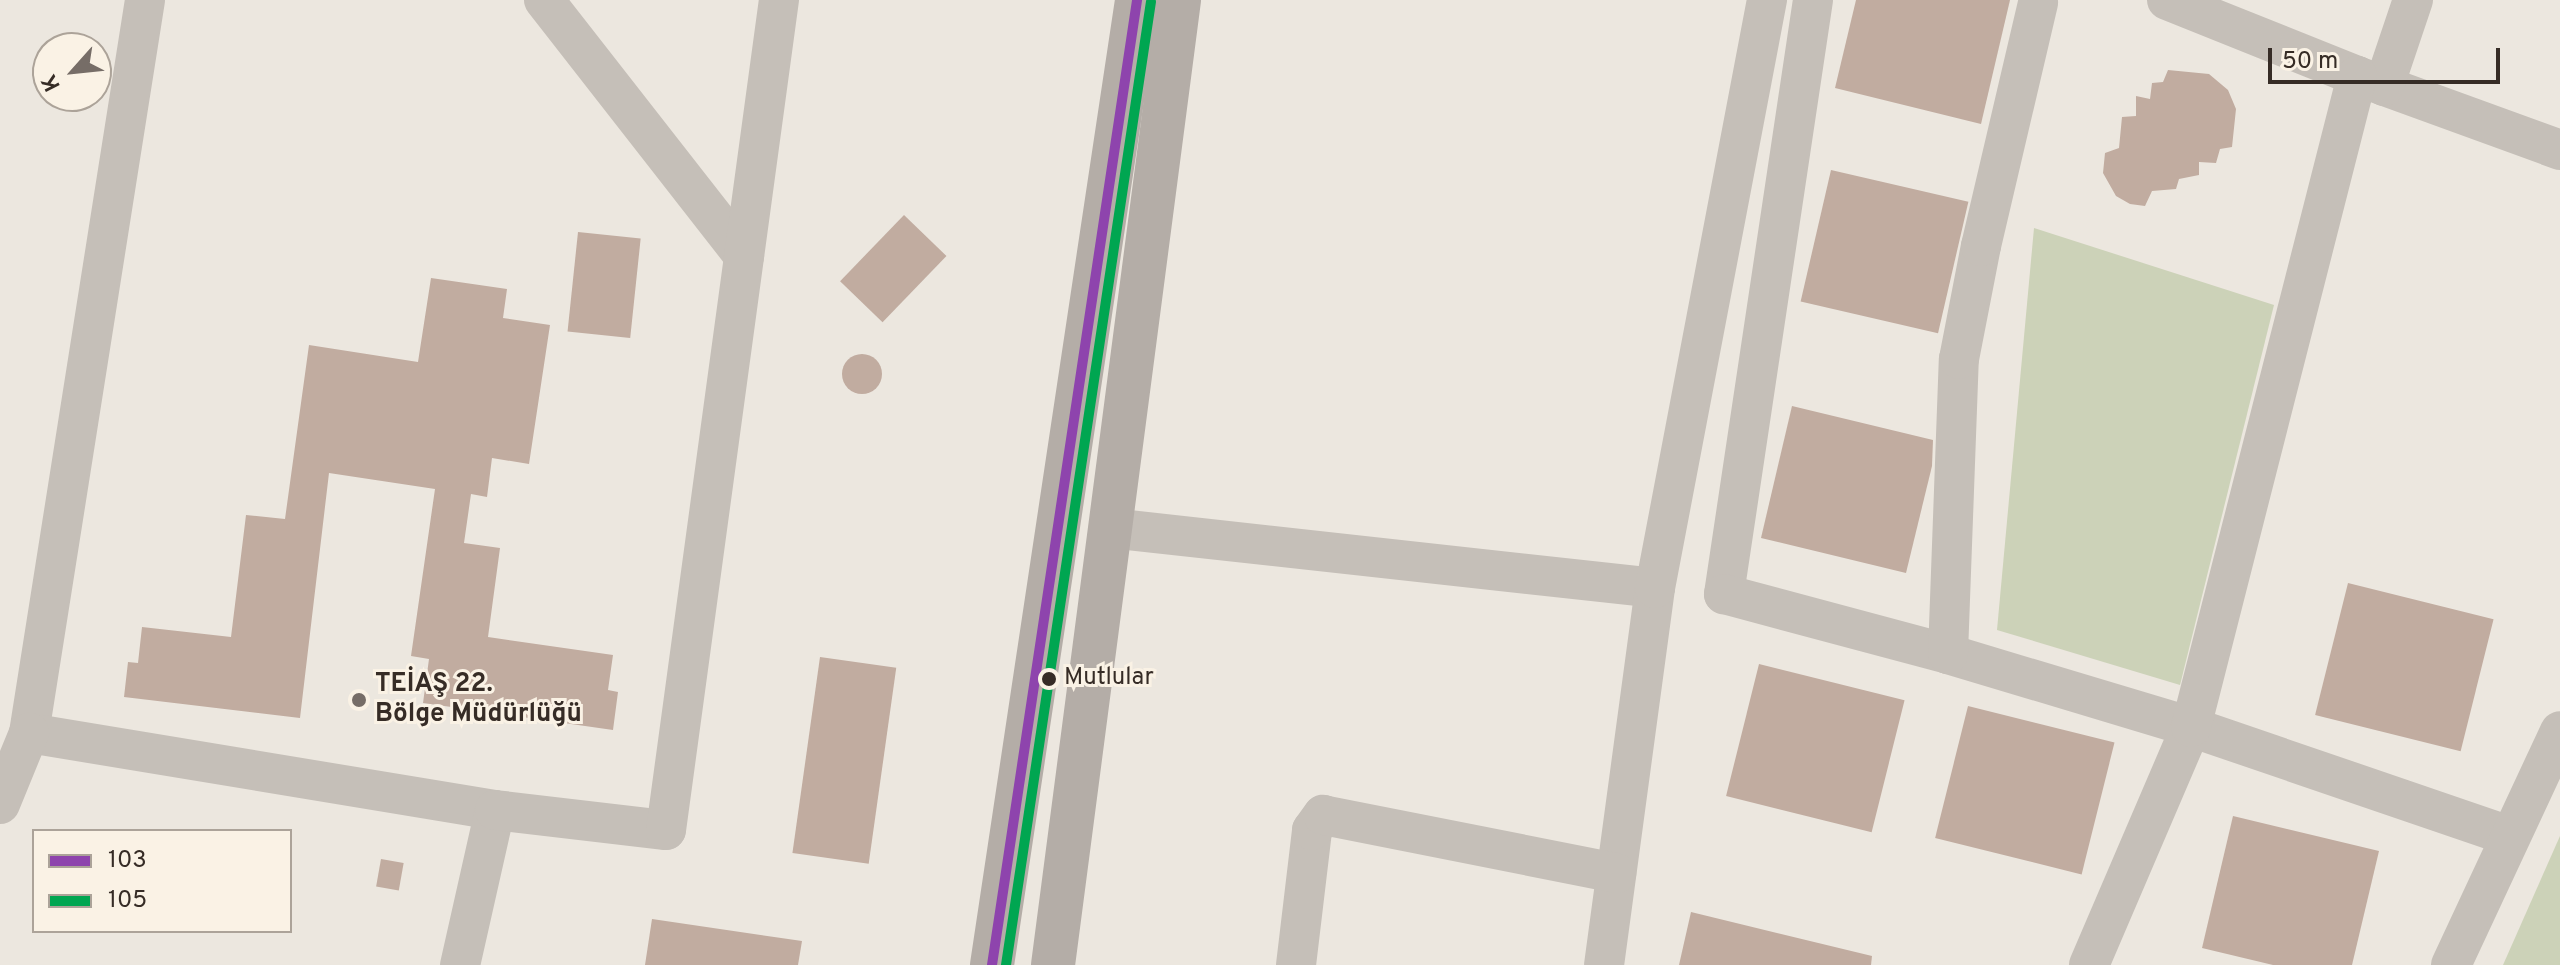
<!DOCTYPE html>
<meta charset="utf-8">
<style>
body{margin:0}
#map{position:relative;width:2560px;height:965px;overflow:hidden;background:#ece7df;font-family:Overpass,sans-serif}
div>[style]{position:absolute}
.green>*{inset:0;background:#ccd2b8}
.building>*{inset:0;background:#c1aca0;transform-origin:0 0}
.round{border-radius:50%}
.minor>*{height:40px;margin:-20px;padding:0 20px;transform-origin:20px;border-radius:20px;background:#c5bfb8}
.major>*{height:44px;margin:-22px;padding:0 22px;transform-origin:22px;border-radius:22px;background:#b4ada7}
.bus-1>*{height:10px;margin:-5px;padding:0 5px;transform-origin:5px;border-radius:5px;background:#8e44ad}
.bus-2>*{height:10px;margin:-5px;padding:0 5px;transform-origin:5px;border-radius:5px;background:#00a651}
.dots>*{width:22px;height:22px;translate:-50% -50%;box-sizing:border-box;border:4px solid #faf2e5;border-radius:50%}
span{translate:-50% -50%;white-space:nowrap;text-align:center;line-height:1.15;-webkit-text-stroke:6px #faf2e5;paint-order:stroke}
.bus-label{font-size:24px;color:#362c26}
.left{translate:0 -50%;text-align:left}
.poi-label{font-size:26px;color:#362c26;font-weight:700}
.legend{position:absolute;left:32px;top:829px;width:260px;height:104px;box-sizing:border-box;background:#faf2e5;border:2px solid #aca399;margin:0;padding:10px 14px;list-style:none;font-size:24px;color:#362c26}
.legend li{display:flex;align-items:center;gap:16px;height:40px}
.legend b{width:40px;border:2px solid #aca399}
.north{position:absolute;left:32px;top:32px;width:80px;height:80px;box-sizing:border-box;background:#faf2e5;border:2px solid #aca399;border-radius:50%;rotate:243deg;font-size:22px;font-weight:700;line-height:32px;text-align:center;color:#362c26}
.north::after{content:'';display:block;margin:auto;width:28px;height:36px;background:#766d67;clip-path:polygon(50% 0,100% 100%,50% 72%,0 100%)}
.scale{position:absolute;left:2268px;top:48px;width:232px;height:36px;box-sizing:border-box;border:4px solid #362c26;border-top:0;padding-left:10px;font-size:24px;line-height:28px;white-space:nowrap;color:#362c26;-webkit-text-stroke:6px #faf2e5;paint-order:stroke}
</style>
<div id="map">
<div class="green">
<div style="clip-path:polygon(2034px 228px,2274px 305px,2180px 685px,1997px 630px)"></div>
<div style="clip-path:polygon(2560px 836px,2560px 965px,2503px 965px)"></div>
</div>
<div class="building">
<div style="clip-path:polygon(1856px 0,2010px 0,1981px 124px,1835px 88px)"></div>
<div style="clip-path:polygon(2168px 70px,2209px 74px,2228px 90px,2236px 109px,2232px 147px,2220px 149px,2216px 163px,2199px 162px,2199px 175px,2179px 179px,2176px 189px,2152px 191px,2145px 206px,2130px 204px,2116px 196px,2103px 173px,2105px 153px,2119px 148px,2122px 117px,2136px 116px,2136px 96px,2150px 99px,2152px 83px,2163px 82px)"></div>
<div style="left:1831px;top:170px;width:141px;height:135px;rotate:13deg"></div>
<div style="left:904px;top:215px;width:59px;height:92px;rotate:44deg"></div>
<div style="left:578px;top:232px;width:63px;height:100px;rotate:6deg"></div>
<div style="clip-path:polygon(431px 278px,507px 289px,503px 318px,550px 325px,529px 464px,492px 458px,487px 497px,471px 494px,464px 543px,500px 548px,488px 637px,613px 655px,608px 690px,618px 692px,613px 730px,423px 703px,429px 659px,411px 656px,435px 489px,329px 473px,300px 718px,124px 697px,128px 662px,138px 663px,142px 627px,231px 637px,246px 515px,285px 519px,309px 345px,418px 362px)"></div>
<div class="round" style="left:842px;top:354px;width:40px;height:40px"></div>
<div style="clip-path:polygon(1792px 406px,1933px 440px,1932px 466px,1906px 573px,1761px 538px)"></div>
<div style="left:2348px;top:583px;width:150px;height:136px;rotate:14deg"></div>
<div style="left:820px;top:657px;width:77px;height:198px;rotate:8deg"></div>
<div style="left:1759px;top:664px;width:150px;height:136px;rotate:14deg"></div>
<div style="left:1968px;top:706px;width:151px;height:136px;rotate:14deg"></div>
<div style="clip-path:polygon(2233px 816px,2379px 851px,2352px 965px,2273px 965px,2202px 948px)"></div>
<div style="left:381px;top:859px;width:23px;height:28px;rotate:10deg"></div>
<div style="clip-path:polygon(1691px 912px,1872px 956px,1871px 965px,1679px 965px)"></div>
<div style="clip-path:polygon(652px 919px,802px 941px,798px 965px,645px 965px)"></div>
</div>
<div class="minor">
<div style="left:145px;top:0;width:742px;rotate:98.99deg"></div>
<div style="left:29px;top:733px;width:472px;rotate:9.4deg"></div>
<div style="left:495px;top:810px;width:159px;rotate:102.7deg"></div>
<div style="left:544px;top:0;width:325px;rotate:52deg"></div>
<div style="left:1813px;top:0;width:601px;rotate:98.52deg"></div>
<div style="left:1724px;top:594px;width:232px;rotate:15deg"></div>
<div style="left:1948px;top:654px;width:254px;rotate:16.7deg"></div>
<div style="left:2191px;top:727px;width:337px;rotate:18.9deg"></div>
<div style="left:2167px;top:0;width:205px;rotate:21.8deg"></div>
<div style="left:2357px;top:76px;width:216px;rotate:20deg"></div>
<div style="left:2384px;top:86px;width:91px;rotate:-71.4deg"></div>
<div style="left:1110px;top:528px;width:548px;rotate:6.28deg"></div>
<div style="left:1655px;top:588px;width:380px;rotate:97.7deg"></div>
<div style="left:1655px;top:588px;width:599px;rotate:-79.22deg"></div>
<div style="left:1948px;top:654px;width:295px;rotate:-87.9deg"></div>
<div style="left:1959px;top:359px;width:115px;rotate:-79deg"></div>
<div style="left:1981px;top:246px;width:250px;rotate:-76.8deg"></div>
<div style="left:0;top:804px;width:77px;rotate:-67.8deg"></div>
<div style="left:495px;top:810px;width:172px;rotate:6.7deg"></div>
<div style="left:666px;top:830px;width:838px;rotate:-82.25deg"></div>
<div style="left:1296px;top:965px;width:136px;rotate:-83.2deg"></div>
<div style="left:1312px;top:830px;width:19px;rotate:-54deg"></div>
<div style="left:1323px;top:815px;width:299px;rotate:11.2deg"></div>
<div style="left:2089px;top:965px;width:259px;rotate:-66.8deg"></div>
<div style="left:2191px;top:727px;width:672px;rotate:-75.69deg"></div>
<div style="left:2451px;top:965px;width:258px;rotate:-65deg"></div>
</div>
<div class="major">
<div style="left:992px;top:965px;width:976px;rotate:-81.45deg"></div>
<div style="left:1053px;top:965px;width:973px;rotate:-82.56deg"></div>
</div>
<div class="bus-1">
<div style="left:992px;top:965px;width:976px;rotate:-81.45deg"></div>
</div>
<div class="bus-2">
<div style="left:1006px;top:965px;width:974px;rotate:-81.44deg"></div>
</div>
<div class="dots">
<div style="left:1049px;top:679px;background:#362c26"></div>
<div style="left:359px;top:700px;background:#766d67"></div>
</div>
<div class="bus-label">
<span class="left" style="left:1064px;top:679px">Mutlular</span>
</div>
<div class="poi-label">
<span class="left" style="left:375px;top:700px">TEİAŞ 22.<br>Bölge Müdürlüğü</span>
</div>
<ul class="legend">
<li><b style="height:10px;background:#8e44ad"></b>103</li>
<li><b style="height:10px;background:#00a651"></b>105</li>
</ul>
<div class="north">K</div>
<div class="scale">50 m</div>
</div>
